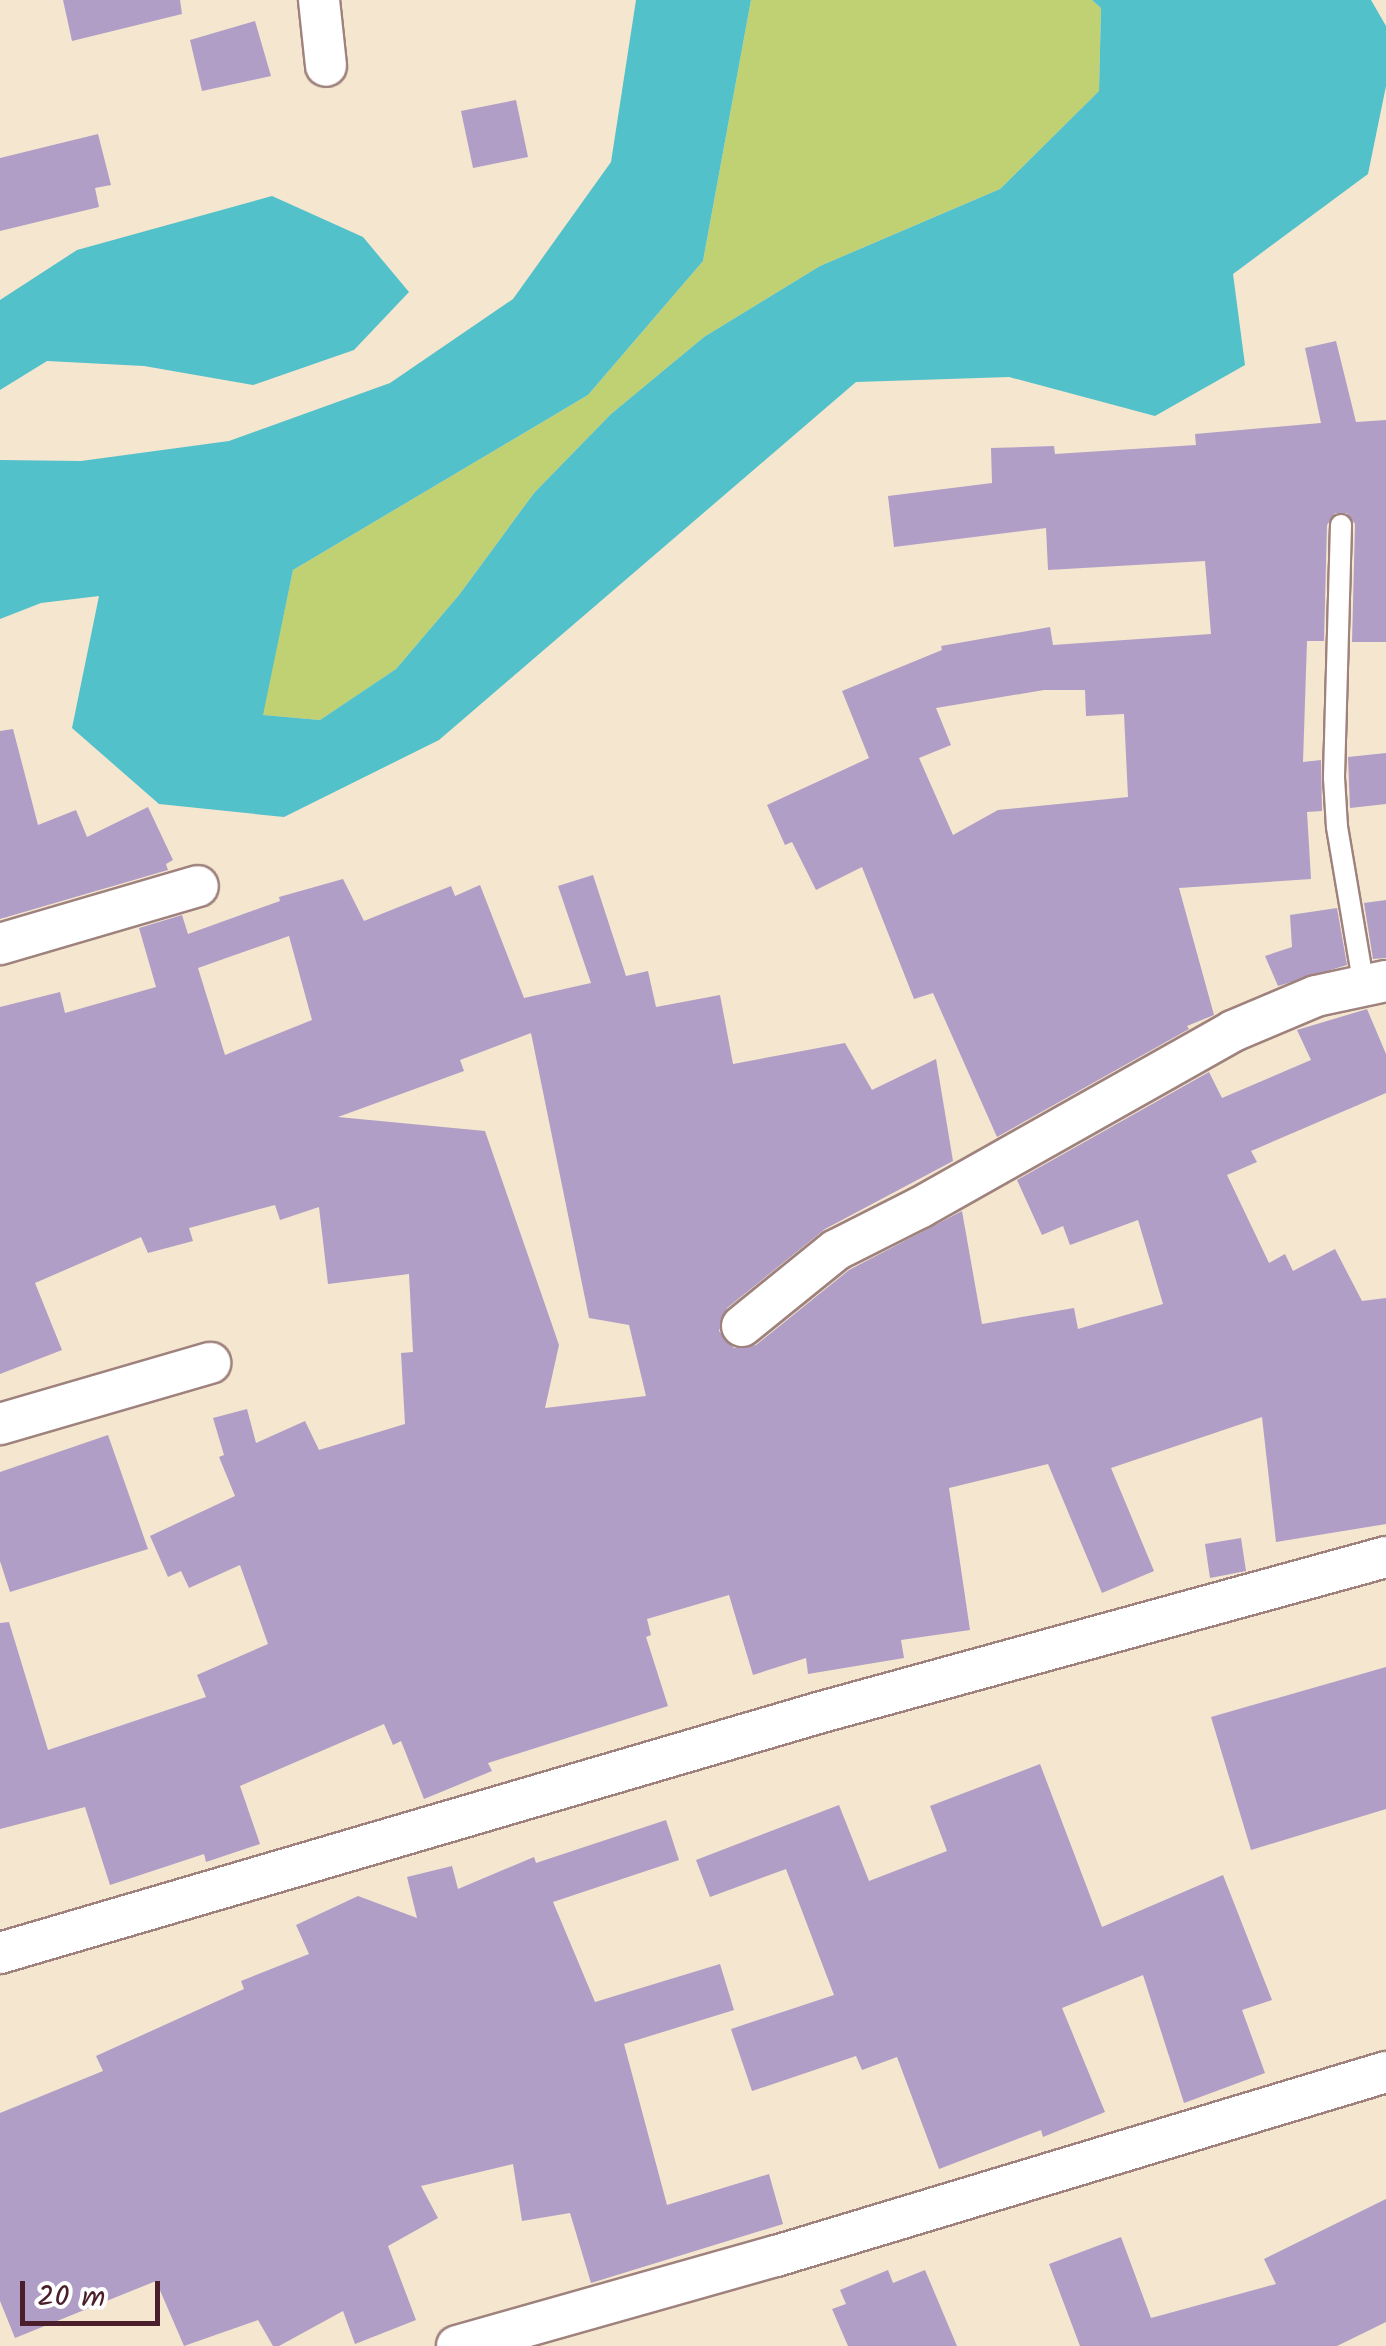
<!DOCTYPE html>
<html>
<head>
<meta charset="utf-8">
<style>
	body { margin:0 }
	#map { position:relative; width:1386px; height:2346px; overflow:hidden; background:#f4e6cf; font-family:Kalam,sans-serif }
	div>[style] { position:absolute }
	.green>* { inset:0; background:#c0d174 }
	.water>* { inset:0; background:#53c1ca }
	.building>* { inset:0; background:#b09ec6 }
	.roads { filter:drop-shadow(2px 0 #9f827d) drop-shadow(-2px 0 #9f827d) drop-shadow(0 2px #9f827d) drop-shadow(0 -2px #9f827d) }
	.lane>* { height:20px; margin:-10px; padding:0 10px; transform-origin:10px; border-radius:10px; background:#fff }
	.street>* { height:40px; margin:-20px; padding:0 20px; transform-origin:20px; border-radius:20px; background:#fff }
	span { translate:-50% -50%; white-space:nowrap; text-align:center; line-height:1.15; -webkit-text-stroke:8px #fff; paint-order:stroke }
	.scale { position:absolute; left:20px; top:2281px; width:140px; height:45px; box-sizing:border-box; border:5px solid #4a1f2b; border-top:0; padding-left:12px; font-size:30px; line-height:35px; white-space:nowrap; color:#4a1f2b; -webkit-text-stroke:8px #fff; paint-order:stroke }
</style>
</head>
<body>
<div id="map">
	<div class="green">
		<i style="clip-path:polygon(751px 0,1092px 0,1101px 8px,1099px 91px,1000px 189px,820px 266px,704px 337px,611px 414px,534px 493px,459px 595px,396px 669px,320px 720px,262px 715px,293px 570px,588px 395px,703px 261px)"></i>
	</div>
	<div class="water">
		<i style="clip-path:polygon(636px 0,751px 0,703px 261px,588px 395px,293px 570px,263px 715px,320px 720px,396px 669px,459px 595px,534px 493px,611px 414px,704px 337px,820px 266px,1000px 189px,1099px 91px,1101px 8px,1092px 0,1371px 0,1386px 26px,1386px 86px,1368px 174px,1233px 274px,1245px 365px,1155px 416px,1009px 377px,856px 382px,439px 740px,284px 817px,159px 804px,72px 728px,99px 596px,41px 603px,0 619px,0 460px,81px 461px,229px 441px,390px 383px,513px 299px,611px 162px)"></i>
		<i style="clip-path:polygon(272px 196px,363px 237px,409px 292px,354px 350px,253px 385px,144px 366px,47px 361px,0 390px,0 300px,77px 250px)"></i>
	</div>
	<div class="building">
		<i style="clip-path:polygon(63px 0,180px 0,182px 14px,72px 41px)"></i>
		<i style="clip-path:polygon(255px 21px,271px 76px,202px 91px,190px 40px)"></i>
		<i style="clip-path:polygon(516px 100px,528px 157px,473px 168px,461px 111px)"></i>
		<i style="clip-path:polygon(98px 134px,111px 185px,95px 188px,99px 207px,0 231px,0 158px)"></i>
		<i style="clip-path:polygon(evenodd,1336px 341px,1356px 422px,1386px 420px,1386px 642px,1352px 642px,1355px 524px,1347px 513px,1335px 513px,1327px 525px,1324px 641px,1307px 641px,1303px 762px,1321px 760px,1322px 811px,1307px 812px,1311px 879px,1179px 888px,1214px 1015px,1187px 1026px,1189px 1029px,997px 1137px,933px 993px,914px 999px,862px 867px,816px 890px,792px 842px,785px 845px,767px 805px,869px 758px,842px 691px,942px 650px,941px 646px,1050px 627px,1053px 645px,1211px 634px,1205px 561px,1048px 570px,1046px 528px,894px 547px,888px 496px,992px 483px,991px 448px,1054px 446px,1055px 454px,1196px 445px,1195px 434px,1321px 423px,1305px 348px,1336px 341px,1044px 690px,1085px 690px,1086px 716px,1124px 714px,1128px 797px,998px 810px,953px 835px,919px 758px,951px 745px,936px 708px,1044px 690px)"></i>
		<i style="clip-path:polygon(13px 729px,38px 825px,76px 810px,87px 837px,148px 807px,173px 860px,166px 864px,168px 870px,0 919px,0 731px)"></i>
		<i style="clip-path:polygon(1386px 753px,1386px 804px,1350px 808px,1348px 757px)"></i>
		<i style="clip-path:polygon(evenodd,593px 875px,626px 976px,648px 971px,656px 1007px,720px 995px,733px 1064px,845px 1043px,872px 1090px,936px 1059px,953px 1161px,825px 1229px,727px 1308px,719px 1331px,734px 1348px,756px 1345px,849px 1270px,962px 1211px,982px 1324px,1074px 1308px,1078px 1329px,1163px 1304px,1138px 1220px,1070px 1245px,1063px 1226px,1042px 1235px,1017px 1180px,1209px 1072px,1222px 1098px,1311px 1060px,1297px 1030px,1367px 1009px,1386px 1054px,1386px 1093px,1251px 1151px,1257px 1162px,1227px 1175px,1269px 1263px,1285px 1254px,1293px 1271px,1335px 1249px,1362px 1301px,1386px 1298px,1386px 1524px,1276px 1542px,1262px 1417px,1111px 1468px,1154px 1571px,1102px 1593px,1048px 1464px,949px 1488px,970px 1630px,901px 1640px,904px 1658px,808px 1674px,806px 1658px,753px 1675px,729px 1595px,647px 1619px,651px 1635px,646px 1637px,668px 1706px,488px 1763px,492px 1771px,424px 1799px,401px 1741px,393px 1745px,384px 1724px,240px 1786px,260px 1844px,206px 1862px,204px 1854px,110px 1885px,85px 1807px,0 1829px,0 1623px,9px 1622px,48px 1750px,206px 1697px,197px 1675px,268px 1644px,240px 1565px,189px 1588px,181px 1571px,168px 1577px,150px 1536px,235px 1496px,219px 1457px,224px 1455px,213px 1418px,247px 1409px,256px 1443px,305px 1421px,319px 1450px,405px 1424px,401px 1353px,413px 1352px,409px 1274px,328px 1284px,319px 1207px,280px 1220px,275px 1205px,189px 1228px,193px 1241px,148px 1253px,141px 1237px,35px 1283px,62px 1350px,0 1374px,0 1007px,60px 992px,65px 1013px,156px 987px,139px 928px,182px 915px,188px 934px,280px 901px,279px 897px,343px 879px,364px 921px,451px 886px,455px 896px,480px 885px,524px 998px,591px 983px,558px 886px,593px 875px,289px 936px,312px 1020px,225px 1055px,198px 968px,289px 936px,593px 875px,531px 1033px,589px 1318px,629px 1325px,646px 1396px,545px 1408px,559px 1345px,485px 1131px,338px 1117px,464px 1071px,460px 1060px,531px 1033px)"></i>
		<i style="clip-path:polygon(1386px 900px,1386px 958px,1373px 959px,1364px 903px)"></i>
		<i style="clip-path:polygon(1337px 908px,1347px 965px,1278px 986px,1265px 956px,1292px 947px,1290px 915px)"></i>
		<i style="clip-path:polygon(108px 1435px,148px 1549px,10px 1592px,0 1561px,0 1472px)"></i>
		<i style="clip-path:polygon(1241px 1538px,1246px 1571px,1210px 1578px,1205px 1544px)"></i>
		<i style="clip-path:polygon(1386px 1667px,1386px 1809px,1251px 1850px,1211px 1717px)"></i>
		<i style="clip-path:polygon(1040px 1764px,1102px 1927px,1223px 1875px,1272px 2000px,1242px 2010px,1265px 2073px,1184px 2103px,1143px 1975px,1062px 2008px,1105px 2112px,1043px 2137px,1041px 2130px,939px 2169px,897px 2057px,862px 2070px,856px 2056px,752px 2091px,731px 2029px,834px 1995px,786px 1869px,710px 1897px,696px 1860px,839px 1805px,869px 1881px,947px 1851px,930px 1806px)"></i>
		<i style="clip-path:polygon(666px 1820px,679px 1860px,553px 1902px,595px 2002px,720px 1964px,734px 2010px,624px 2044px,667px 2205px,769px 2174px,783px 2224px,591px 2283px,570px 2213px,522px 2221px,513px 2164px,421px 2186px,438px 2218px,388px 2246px,416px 2320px,355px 2344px,343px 2311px,279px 2346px,273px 2346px,258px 2320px,184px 2346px,156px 2281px,15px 2338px,0 2301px,0 2113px,103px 2071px,96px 2056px,244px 1989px,241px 1981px,309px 1954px,296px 1925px,358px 1896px,417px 1918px,407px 1877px,452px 1866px,458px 1889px,534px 1857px,536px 1863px)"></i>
		<i style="clip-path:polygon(1386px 2199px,1386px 2322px,1337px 2346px,1080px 2346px,1049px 2264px,1121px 2237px,1151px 2318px,1276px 2284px,1264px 2259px)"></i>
		<i style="clip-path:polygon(888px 2270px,893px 2283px,925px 2270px,957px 2346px,848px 2346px,832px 2309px,846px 2304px,840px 2290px)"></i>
	</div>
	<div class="roads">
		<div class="lane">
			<i style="left:1341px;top:525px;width:253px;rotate:91.6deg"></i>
			<i style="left:1334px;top:778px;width:49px;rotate:86.5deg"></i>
			<i style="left:1337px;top:827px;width:161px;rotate:80.4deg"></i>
		</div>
		<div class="street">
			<i style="left:319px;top:0;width:66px;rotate:83.9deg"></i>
			<i style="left:0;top:944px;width:206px;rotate:-16.3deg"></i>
			<i style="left:742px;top:1326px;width:121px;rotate:-39deg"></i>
			<i style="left:836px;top:1250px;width:95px;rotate:-26.8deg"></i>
			<i style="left:921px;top:1207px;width:358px;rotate:-29.4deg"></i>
			<i style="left:1233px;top:1031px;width:90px;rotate:-22.9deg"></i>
			<i style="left:1316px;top:996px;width:72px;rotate:-12.1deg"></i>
			<i style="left:0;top:1424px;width:219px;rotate:-16.2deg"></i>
			<i style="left:0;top:1953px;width:852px;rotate:-16.35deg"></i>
			<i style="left:818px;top:1713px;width:589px;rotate:-15.36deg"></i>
			<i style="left:457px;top:2346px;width:331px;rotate:-15.8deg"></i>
			<i style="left:776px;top:2256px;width:637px;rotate:-16.79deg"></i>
		</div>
	</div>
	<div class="scale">20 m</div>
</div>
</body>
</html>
